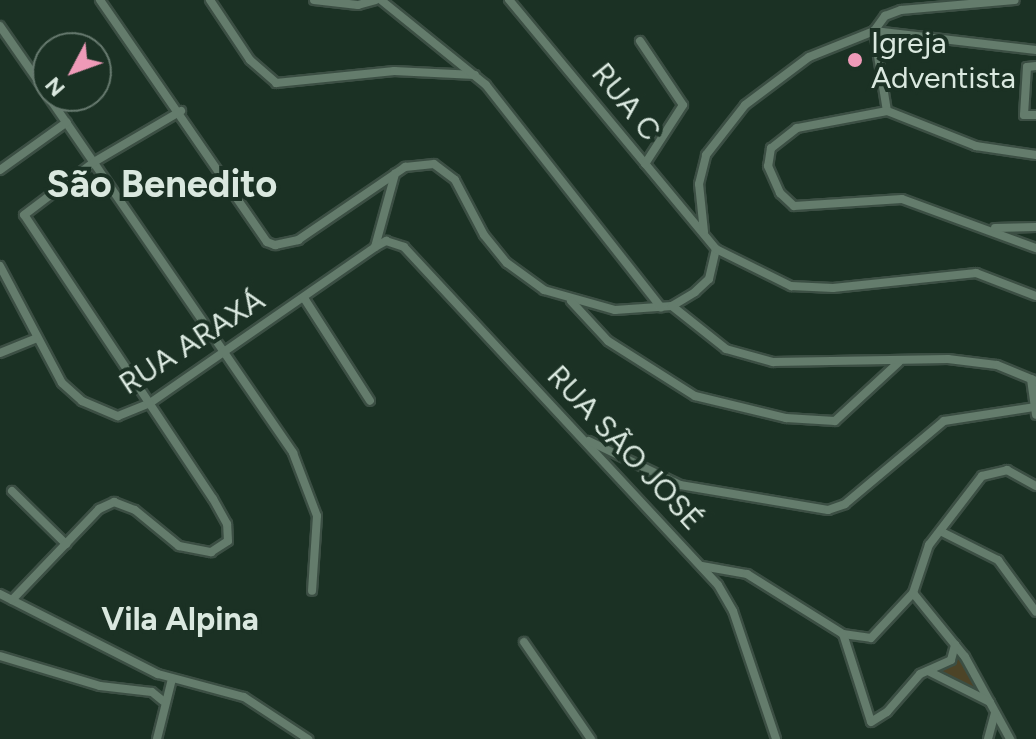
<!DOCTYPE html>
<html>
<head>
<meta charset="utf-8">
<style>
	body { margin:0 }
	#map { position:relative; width:1036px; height:739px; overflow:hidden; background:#1b3124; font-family:Figtree,sans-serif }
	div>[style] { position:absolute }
	.green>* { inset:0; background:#4d4427 }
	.roads { filter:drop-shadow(2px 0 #3c4f44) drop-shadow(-2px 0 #3c4f44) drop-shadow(0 2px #3c4f44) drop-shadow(0 -2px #3c4f44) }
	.minor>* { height:8px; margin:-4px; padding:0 4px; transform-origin:4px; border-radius:4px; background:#647c6c }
	.dots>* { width:22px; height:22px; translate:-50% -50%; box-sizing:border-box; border:4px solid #1b3124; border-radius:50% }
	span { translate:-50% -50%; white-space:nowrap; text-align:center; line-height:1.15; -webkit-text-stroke:8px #1b3124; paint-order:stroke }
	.poi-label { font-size:30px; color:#dae8df }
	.left { translate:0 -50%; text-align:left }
	.street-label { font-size:30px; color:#dae8df }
	.neighbourhood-label { font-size:32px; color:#dae8df; font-weight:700 }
	.district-label { font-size:38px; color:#dae8df; font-weight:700 }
	.north { position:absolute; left:32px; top:32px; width:80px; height:80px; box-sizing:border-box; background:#1b3124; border:2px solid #677a6f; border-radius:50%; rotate:229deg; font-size:22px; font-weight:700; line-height:32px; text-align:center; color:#dae8df }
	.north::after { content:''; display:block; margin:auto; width:28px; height:36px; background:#ef9ab8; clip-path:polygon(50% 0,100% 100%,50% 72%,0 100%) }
</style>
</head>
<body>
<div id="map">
	<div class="green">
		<i style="clip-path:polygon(959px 654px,982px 694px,939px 671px)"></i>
	</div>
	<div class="roads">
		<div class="minor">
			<i style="left:100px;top:0;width:294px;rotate:55.4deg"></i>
			<i style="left:267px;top:242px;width:9px;rotate:21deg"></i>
			<i style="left:275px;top:245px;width:24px;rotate:-12deg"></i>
			<i style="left:298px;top:240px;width:130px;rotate:-34.3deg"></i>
			<i style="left:405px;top:167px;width:29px;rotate:-6deg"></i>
			<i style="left:434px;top:164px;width:26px;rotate:37deg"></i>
			<i style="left:455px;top:180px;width:62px;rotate:62.2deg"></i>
			<i style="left:484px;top:235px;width:36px;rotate:51deg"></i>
			<i style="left:507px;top:263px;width:46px;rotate:36.1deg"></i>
			<i style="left:544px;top:290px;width:74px;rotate:15.7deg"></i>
			<i style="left:615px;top:310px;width:57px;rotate:-4deg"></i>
			<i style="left:672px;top:306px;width:27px;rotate:-31deg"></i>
			<i style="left:695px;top:292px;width:19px;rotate:-43deg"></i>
			<i style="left:709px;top:279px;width:31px;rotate:-77deg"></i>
			<i style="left:716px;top:249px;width:324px;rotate:-129.7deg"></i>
			<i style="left:210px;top:0;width:72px;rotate:56.3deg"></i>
			<i style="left:250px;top:60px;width:35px;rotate:41deg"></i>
			<i style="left:276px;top:83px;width:119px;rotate:-5.8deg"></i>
			<i style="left:394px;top:71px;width:81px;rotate:2.8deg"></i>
			<i style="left:314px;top:0;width:44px;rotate:6.5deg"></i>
			<i style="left:358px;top:5px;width:18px;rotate:-16deg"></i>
			<i style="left:381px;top:0;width:135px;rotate:39deg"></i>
			<i style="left:486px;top:85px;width:283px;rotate:51.8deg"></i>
			<i style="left:0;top:26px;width:84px;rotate:55.2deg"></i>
			<i style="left:874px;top:31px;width:19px;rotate:-54deg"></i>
			<i style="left:885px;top:16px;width:17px;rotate:-21deg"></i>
			<i style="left:901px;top:10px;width:114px;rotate:-5deg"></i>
			<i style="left:874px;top:31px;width:81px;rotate:80.8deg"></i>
			<i style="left:640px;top:41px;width:77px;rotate:56.1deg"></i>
			<i style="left:683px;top:105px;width:70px;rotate:122.8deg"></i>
			<i style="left:1036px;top:66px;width:9px;rotate:174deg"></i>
			<i style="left:1027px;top:67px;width:48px;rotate:93.6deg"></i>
			<i style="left:1024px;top:115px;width:12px"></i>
			<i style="left:48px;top:96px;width:433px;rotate:55.5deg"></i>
			<i style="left:293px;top:453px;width:67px;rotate:69.1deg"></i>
			<i style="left:317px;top:516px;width:75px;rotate:93.8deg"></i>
			<i style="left:1036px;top:155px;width:61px;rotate:-171.5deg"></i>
			<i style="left:976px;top:146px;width:96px;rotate:-158.5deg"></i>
			<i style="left:887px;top:111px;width:92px;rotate:169.3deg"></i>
			<i style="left:797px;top:128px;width:33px;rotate:142deg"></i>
			<i style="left:771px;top:148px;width:18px;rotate:99deg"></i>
			<i style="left:768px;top:166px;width:30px;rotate:66deg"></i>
			<i style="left:780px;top:193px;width:19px;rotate:43deg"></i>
			<i style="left:794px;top:206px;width:108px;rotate:-3.7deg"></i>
			<i style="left:902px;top:199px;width:143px;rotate:20.1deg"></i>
			<i style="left:0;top:170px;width:82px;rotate:-35.6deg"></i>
			<i style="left:995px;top:228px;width:41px;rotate:-1.4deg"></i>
			<i style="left:704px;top:232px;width:48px;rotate:-95.9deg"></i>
			<i style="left:699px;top:184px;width:30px;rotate:-76deg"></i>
			<i style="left:706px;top:155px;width:63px;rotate:-52deg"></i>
			<i style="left:745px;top:105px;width:80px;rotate:-36.9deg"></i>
			<i style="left:809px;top:57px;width:70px;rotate:-21.8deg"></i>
			<i style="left:874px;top:31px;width:163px;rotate:6.7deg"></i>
			<i style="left:375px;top:247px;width:76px;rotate:-74.7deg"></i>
			<i style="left:716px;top:249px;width:84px;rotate:26.3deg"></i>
			<i style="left:791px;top:286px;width:42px;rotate:2.7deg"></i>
			<i style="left:833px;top:288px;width:144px;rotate:-6deg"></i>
			<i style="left:976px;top:273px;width:64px;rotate:21deg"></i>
			<i style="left:0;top:266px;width:132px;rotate:62.1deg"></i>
			<i style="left:62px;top:383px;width:27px;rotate:42deg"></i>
			<i style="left:82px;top:401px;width:39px;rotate:23deg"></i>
			<i style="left:118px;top:416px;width:35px;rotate:-22deg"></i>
			<i style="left:150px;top:403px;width:274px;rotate:-34.7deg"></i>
			<i style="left:375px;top:247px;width:13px;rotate:-29deg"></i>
			<i style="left:386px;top:241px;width:19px;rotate:18deg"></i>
			<i style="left:404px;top:247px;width:461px;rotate:47.1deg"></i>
			<i style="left:718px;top:585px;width:30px;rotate:60deg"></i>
			<i style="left:733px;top:611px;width:135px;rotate:71.4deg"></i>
			<i style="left:304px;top:298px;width:122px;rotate:57.3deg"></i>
			<i style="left:571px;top:301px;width:54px;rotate:47.2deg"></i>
			<i style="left:608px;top:341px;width:103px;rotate:32.3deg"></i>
			<i style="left:695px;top:396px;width:94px;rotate:13.6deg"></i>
			<i style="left:786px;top:418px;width:49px;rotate:3.5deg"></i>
			<i style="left:835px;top:421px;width:87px;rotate:-42.7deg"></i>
			<i style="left:672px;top:306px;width:69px;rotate:38.5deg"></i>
			<i style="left:726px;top:349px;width:49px;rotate:15.5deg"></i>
			<i style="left:773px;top:362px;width:175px;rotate:-1deg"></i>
			<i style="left:948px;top:359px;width:49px;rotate:7deg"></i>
			<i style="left:997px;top:365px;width:42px;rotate:22.3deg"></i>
			<i style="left:0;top:353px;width:38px;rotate:-22deg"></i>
			<i style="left:1031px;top:379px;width:36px;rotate:82deg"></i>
			<i style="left:589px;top:441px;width:101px;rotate:25.8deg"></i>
			<i style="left:680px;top:485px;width:150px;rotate:9.6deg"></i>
			<i style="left:828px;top:510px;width:18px;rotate:-19deg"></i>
			<i style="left:845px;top:504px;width:129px;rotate:-40deg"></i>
			<i style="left:944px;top:421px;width:91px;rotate:-8.8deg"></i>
			<i style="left:12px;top:491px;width:76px;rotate:44.5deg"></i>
			<i style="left:942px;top:532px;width:63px;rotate:26.6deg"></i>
			<i style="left:998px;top:560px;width:64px;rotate:53.8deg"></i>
			<i style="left:702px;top:566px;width:46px;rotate:10.1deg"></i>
			<i style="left:747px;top:574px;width:113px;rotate:32deg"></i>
			<i style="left:843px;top:634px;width:28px;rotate:8deg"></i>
			<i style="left:871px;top:638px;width:62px;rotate:-47deg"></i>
			<i style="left:913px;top:593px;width:51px;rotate:-71.6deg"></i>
			<i style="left:929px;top:545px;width:87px;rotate:-52.5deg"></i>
			<i style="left:982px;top:476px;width:26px;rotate:-13deg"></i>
			<i style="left:1007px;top:470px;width:33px;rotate:29deg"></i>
			<i style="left:913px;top:593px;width:82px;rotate:50.9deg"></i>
			<i style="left:965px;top:657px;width:94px;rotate:61.2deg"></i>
			<i style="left:0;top:594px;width:177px;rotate:26.9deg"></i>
			<i style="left:158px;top:674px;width:89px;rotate:15deg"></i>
			<i style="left:244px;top:697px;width:77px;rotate:33.3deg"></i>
			<i style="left:12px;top:600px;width:126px;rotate:-46.3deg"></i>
			<i style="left:99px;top:509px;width:17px;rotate:-25deg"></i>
			<i style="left:114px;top:502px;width:22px;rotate:21deg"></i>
			<i style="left:135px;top:510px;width:57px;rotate:39.3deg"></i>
			<i style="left:179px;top:546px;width:33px;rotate:11deg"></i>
			<i style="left:211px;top:552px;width:20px;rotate:-33deg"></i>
			<i style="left:228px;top:541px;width:17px;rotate:-93deg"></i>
			<i style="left:227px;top:524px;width:29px;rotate:-119deg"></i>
			<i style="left:213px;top:499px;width:341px;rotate:-123.6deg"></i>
			<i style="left:24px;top:215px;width:88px;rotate:-37.1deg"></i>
			<i style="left:94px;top:162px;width:101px;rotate:-30.4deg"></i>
			<i style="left:843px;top:634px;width:92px;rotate:72.3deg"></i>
			<i style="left:871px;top:722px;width:19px;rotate:-32deg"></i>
			<i style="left:887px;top:712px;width:50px;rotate:-49deg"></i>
			<i style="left:920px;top:674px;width:34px;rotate:-24deg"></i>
			<i style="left:951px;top:660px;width:16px;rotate:-75deg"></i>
			<i style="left:524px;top:642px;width:118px;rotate:55.4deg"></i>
			<i style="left:0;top:656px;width:104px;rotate:16.7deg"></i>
			<i style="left:100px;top:686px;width:52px;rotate:6.6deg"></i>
			<i style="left:152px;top:692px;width:14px;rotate:39deg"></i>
			<i style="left:928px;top:671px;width:69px;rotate:26.6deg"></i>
			<i style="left:157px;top:739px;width:62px;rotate:-76deg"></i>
			<i style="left:988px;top:739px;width:27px;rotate:-75deg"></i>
		</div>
	</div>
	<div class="dots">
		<i style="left:855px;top:60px;background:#ef9ab8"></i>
	</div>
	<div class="poi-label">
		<span class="left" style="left:871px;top:60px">Igreja<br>Adventista</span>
	</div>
	<div class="street-label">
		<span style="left:626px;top:102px;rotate:51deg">RUA C</span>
		<span style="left:192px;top:342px;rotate:-33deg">RUA ARAXÁ</span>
		<span style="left:625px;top:448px;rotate:47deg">RUA SÃO JOSÉ</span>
	</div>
	<div class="neighbourhood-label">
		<span style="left:180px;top:619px">Vila Alpina</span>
	</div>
	<div class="district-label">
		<span style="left:162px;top:185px">São Benedito</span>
	</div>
	<div class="north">N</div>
</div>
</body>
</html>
